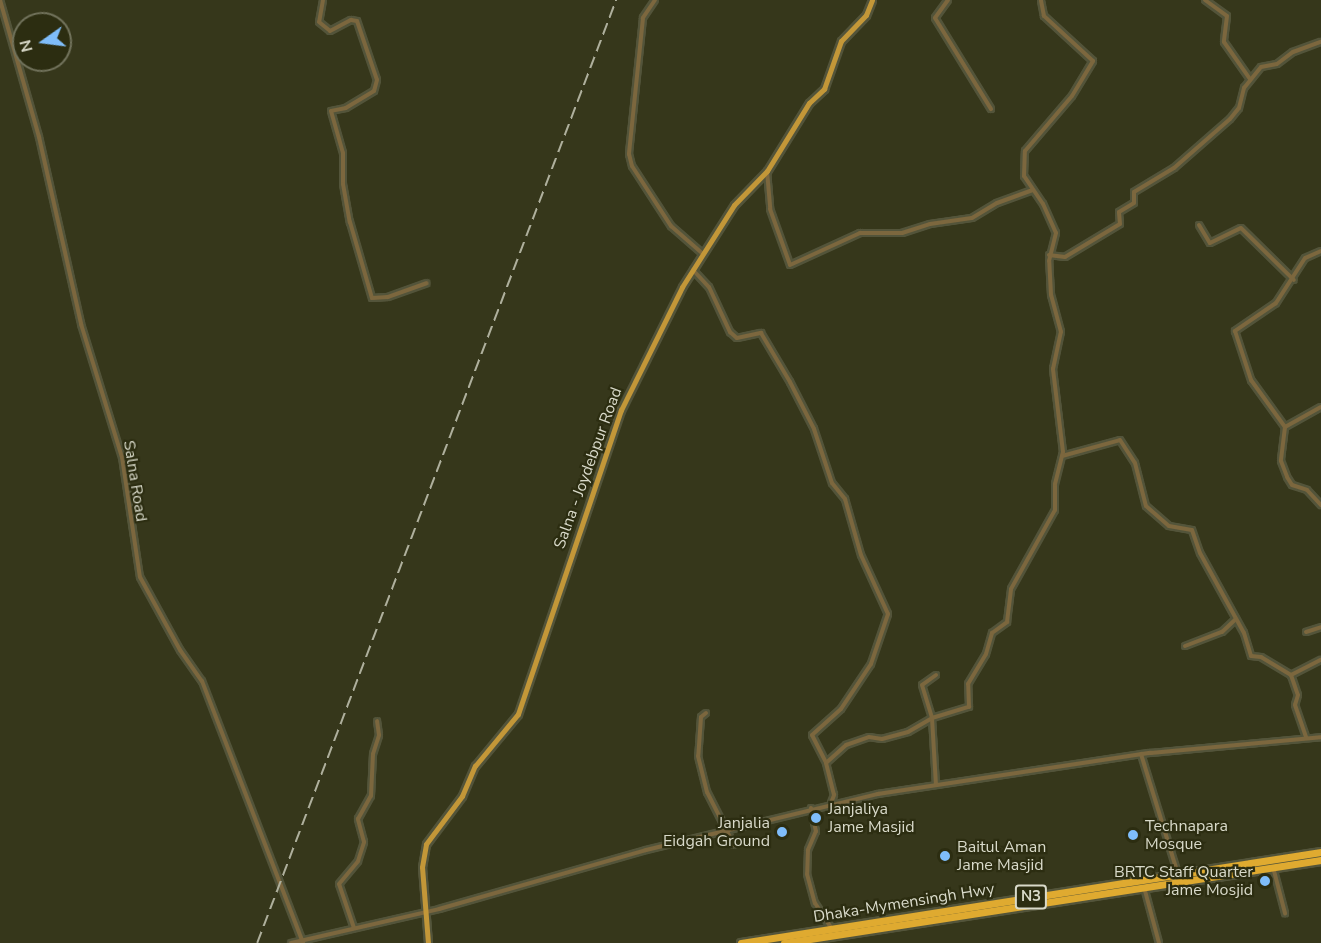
<!DOCTYPE html>
<html>
<head>
<meta charset="utf-8">
<style>
	body { margin:0 }
	#map { position:relative; width:1321px; height:943px; overflow:hidden; background:#36371b; font-family:"Nunito Sans",sans-serif }
	div>[style] { position:absolute }
	.roads { filter:drop-shadow(2px 0 #53543a) drop-shadow(-2px 0 #53543a) drop-shadow(0 2px #53543a) drop-shadow(0 -2px #53543a) }
	.minor>* { height:4px; margin:-2px; padding:0 2px; transform-origin:2px; border-radius:2px; background:#7c673e }
	.major>* { height:5px; margin:-2.5px; padding:0 2.5px; transform-origin:2.5px; border-radius:2.5px; background:#c39738 }
	.highway>* { height:7px; margin:-3.5px; padding:0 3.5px; transform-origin:3.5px; border-radius:3.5px; background:#dfaa30 }
	.rail>* { height:1.5px; margin-top:-0.75px; transform-origin:0; background:repeating-linear-gradient(90deg,#afb09d 0 12px,transparent 0 18px) }
	.dots>* { width:16px; height:16px; translate:-50% -50%; box-sizing:border-box; border:3px solid #2c2d11; border-radius:50% }
	span { translate:-50% -50%; white-space:nowrap; text-align:center; line-height:1.15; -webkit-text-stroke:4.5px #2c2d11; paint-order:stroke }
	.shield-label span { padding:2px 4px; background:#2c2d11; border:2px solid; border-radius:4px; -webkit-text-stroke-width:0 }
	.shield-label { font-size:15px; color:#d9daca; font-weight:700 }
	.street-label { font-size:16px; color:#d9daca }
	.poi-label { font-size:16px; color:#d9daca }
	.left { translate:0 -50%; text-align:left }
	.right { translate:-100% -50%; text-align:right }
	.north { position:absolute; left:12px; top:12px; width:60px; height:60px; box-sizing:border-box; background:#2c2d11; border:2px solid #71725b; border-radius:50%; rotate:256deg; font-size:16px; font-weight:700; line-height:24px; text-align:center; color:#d9daca }
	.north::after { content:''; display:block; margin:auto; width:21px; height:27px; background:#7fbdfa; clip-path:polygon(50% 0,100% 100%,50% 72%,0 100%) }
</style>
</head>
<body>
<div id="map">
	<div class="roads">
		<div class="minor">
			<i style="left:0;top:0;width:142px;rotate:74.1deg"></i>
			<i style="left:39px;top:137px;width:192px;rotate:77.3deg"></i>
			<i style="left:81px;top:324px;width:139px;rotate:72.9deg"></i>
			<i style="left:122px;top:457px;width:121px;rotate:81.5deg"></i>
			<i style="left:140px;top:577px;width:83px;rotate:61.3deg"></i>
			<i style="left:180px;top:650px;width:38px;rotate:55deg"></i>
			<i style="left:202px;top:681px;width:281px;rotate:68.9deg"></i>
			<i style="left:323px;top:0;width:22px;rotate:100deg"></i>
			<i style="left:319px;top:22px;width:14px;rotate:39deg"></i>
			<i style="left:330px;top:31px;width:24px;rotate:-28deg"></i>
			<i style="left:351px;top:20px;width:6px;rotate:9deg"></i>
			<i style="left:357px;top:21px;width:62px;rotate:71.3deg"></i>
			<i style="left:377px;top:80px;width:11px;rotate:105deg"></i>
			<i style="left:374px;top:91px;width:33px;rotate:149deg"></i>
			<i style="left:346px;top:108px;width:15px;rotate:169deg"></i>
			<i style="left:331px;top:111px;width:44px;rotate:74.1deg"></i>
			<i style="left:343px;top:153px;width:31px;rotate:90deg"></i>
			<i style="left:343px;top:184px;width:39px;rotate:80deg"></i>
			<i style="left:350px;top:222px;width:79px;rotate:73.9deg"></i>
			<i style="left:372px;top:298px;width:16px;rotate:-4deg"></i>
			<i style="left:388px;top:297px;width:41px;rotate:-19.7deg"></i>
			<i style="left:655px;top:0;width:22px;rotate:124deg"></i>
			<i style="left:643px;top:18px;width:137px;rotate:95.9deg"></i>
			<i style="left:629px;top:154px;width:12px;rotate:76deg"></i>
			<i style="left:632px;top:166px;width:72px;rotate:57deg"></i>
			<i style="left:671px;top:226px;width:43px;rotate:41.2deg"></i>
			<i style="left:948px;top:0;width:22px;rotate:126deg"></i>
			<i style="left:935px;top:18px;width:107px;rotate:58.4deg"></i>
			<i style="left:1205px;top:0;width:27px;rotate:36deg"></i>
			<i style="left:1227px;top:16px;width:26px;rotate:97deg"></i>
			<i style="left:1224px;top:42px;width:45px;rotate:54.9deg"></i>
			<i style="left:767px;top:171px;width:38px;rotate:85deg"></i>
			<i style="left:770px;top:209px;width:59px;rotate:70.3deg"></i>
			<i style="left:790px;top:265px;width:77px;rotate:-24.6deg"></i>
			<i style="left:860px;top:233px;width:42px"></i>
			<i style="left:902px;top:233px;width:29px;rotate:-18deg"></i>
			<i style="left:930px;top:224px;width:42px;rotate:-8.1deg"></i>
			<i style="left:972px;top:218px;width:29px;rotate:-31deg"></i>
			<i style="left:997px;top:203px;width:38px;rotate:-20deg"></i>
			<i style="left:1199px;top:225px;width:21px;rotate:59deg"></i>
			<i style="left:1210px;top:243px;width:34px;rotate:-26deg"></i>
			<i style="left:1241px;top:228px;width:74px;rotate:44.5deg"></i>
			<i style="left:1321px;top:251px;width:17px;rotate:156deg"></i>
			<i style="left:1305px;top:258px;width:54px;rotate:122.8deg"></i>
			<i style="left:1276px;top:303px;width:50px;rotate:145.7deg"></i>
			<i style="left:1235px;top:331px;width:52px;rotate:71.9deg"></i>
			<i style="left:1251px;top:380px;width:58px;rotate:54.1deg"></i>
			<i style="left:1285px;top:427px;width:34px;rotate:97deg"></i>
			<i style="left:1281px;top:461px;width:17px;rotate:69deg"></i>
			<i style="left:1287px;top:477px;width:9px;rotate:58deg"></i>
			<i style="left:1292px;top:485px;width:16px;rotate:18deg"></i>
			<i style="left:1307px;top:490px;width:21px;rotate:47deg"></i>
			<i style="left:1049px;top:255px;width:16px;rotate:7deg"></i>
			<i style="left:1065px;top:257px;width:64px;rotate:-31deg"></i>
			<i style="left:1120px;top:224px;width:12px;rotate:-95deg"></i>
			<i style="left:1119px;top:212px;width:17px;rotate:-31deg"></i>
			<i style="left:1134px;top:203px;width:11px;rotate:-90deg"></i>
			<i style="left:1134px;top:192px;width:47px;rotate:-31deg"></i>
			<i style="left:1174px;top:168px;width:74px;rotate:-41.2deg"></i>
			<i style="left:1230px;top:119px;width:14px;rotate:-51deg"></i>
			<i style="left:1239px;top:108px;width:21px;rotate:-76deg"></i>
			<i style="left:1244px;top:88px;width:27px;rotate:-51deg"></i>
			<i style="left:1261px;top:67px;width:16px;rotate:-11deg"></i>
			<i style="left:1277px;top:64px;width:20px;rotate:-37deg"></i>
			<i style="left:1293px;top:52px;width:30px;rotate:-20deg"></i>
			<i style="left:693px;top:270px;width:23px;rotate:47deg"></i>
			<i style="left:709px;top:287px;width:50px;rotate:65deg"></i>
			<i style="left:730px;top:332px;width:9px;rotate:41deg"></i>
			<i style="left:737px;top:338px;width:25px;rotate:-12deg"></i>
			<i style="left:761px;top:333px;width:57px;rotate:59.4deg"></i>
			<i style="left:790px;top:382px;width:53px;rotate:62.9deg"></i>
			<i style="left:814px;top:429px;width:57px;rotate:71.6deg"></i>
			<i style="left:832px;top:483px;width:21px;rotate:51deg"></i>
			<i style="left:845px;top:499px;width:58px;rotate:74.1deg"></i>
			<i style="left:861px;top:555px;width:65px;rotate:65.4deg"></i>
			<i style="left:888px;top:614px;width:53px;rotate:108.8deg"></i>
			<i style="left:871px;top:664px;width:54px;rotate:123.7deg"></i>
			<i style="left:841px;top:709px;width:39px;rotate:138deg"></i>
			<i style="left:812px;top:735px;width:31px;rotate:63deg"></i>
			<i style="left:1285px;top:427px;width:41px;rotate:-29.1deg"></i>
			<i style="left:1062px;top:456px;width:60px;rotate:-15.4deg"></i>
			<i style="left:1120px;top:440px;width:27px;rotate:57deg"></i>
			<i style="left:1135px;top:463px;width:44px;rotate:75.7deg"></i>
			<i style="left:1146px;top:506px;width:30px;rotate:41deg"></i>
			<i style="left:1169px;top:526px;width:23px;rotate:10deg"></i>
			<i style="left:1192px;top:530px;width:24px;rotate:71deg"></i>
			<i style="left:1200px;top:553px;width:91px;rotate:61.2deg"></i>
			<i style="left:1244px;top:633px;width:24px;rotate:73deg"></i>
			<i style="left:1251px;top:656px;width:10px;rotate:6deg"></i>
			<i style="left:1261px;top:657px;width:35px;rotate:31deg"></i>
			<i style="left:1291px;top:675px;width:34px;rotate:-27deg"></i>
			<i style="left:1306px;top:632px;width:16px;rotate:-18deg"></i>
			<i style="left:1185px;top:646px;width:40px;rotate:-21deg"></i>
			<i style="left:1222px;top:632px;width:19px;rotate:-43deg"></i>
			<i style="left:936px;top:675px;width:17px;rotate:144deg"></i>
			<i style="left:922px;top:685px;width:34px;rotate:73deg"></i>
			<i style="left:932px;top:718px;width:67px;rotate:86.6deg"></i>
			<i style="left:1291px;top:675px;width:21px;rotate:71deg"></i>
			<i style="left:1298px;top:695px;width:10px;rotate:107deg"></i>
			<i style="left:1295px;top:705px;width:34px;rotate:71deg"></i>
			<i style="left:706px;top:713px;width:6px;rotate:141deg"></i>
			<i style="left:701px;top:717px;width:39px;rotate:94deg"></i>
			<i style="left:698px;top:756px;width:37px;rotate:76deg"></i>
			<i style="left:707px;top:792px;width:59px;rotate:63deg"></i>
			<i style="left:1141px;top:754px;width:126px;rotate:72.9deg"></i>
			<i style="left:831px;top:803px;width:9px;rotate:-69deg"></i>
			<i style="left:834px;top:795px;width:33px;rotate:-104deg"></i>
			<i style="left:826px;top:763px;width:27px;rotate:-42deg"></i>
			<i style="left:846px;top:745px;width:24px;rotate:-19deg"></i>
			<i style="left:869px;top:737px;width:13px;rotate:9deg"></i>
			<i style="left:882px;top:739px;width:27px;rotate:-15deg"></i>
			<i style="left:908px;top:732px;width:28px;rotate:-30deg"></i>
			<i style="left:932px;top:718px;width:39px;rotate:-17deg"></i>
			<i style="left:969px;top:707px;width:23px;rotate:-92deg"></i>
			<i style="left:968px;top:684px;width:35px;rotate:-59deg"></i>
			<i style="left:986px;top:654px;width:22px;rotate:-74deg"></i>
			<i style="left:992px;top:633px;width:19px;rotate:-36deg"></i>
			<i style="left:1007px;top:622px;width:33px;rotate:-83deg"></i>
			<i style="left:1011px;top:589px;width:90px;rotate:-60.9deg"></i>
			<i style="left:1055px;top:510px;width:26px;rotate:-90deg"></i>
			<i style="left:1055px;top:484px;width:33px;rotate:-76deg"></i>
			<i style="left:1063px;top:452px;width:84px;rotate:-96.9deg"></i>
			<i style="left:1053px;top:369px;width:38px;rotate:-78deg"></i>
			<i style="left:1061px;top:332px;width:38px;rotate:-105deg"></i>
			<i style="left:1051px;top:295px;width:34px;rotate:-93deg"></i>
			<i style="left:1049px;top:261px;width:29px;rotate:-76deg"></i>
			<i style="left:1056px;top:233px;width:32px;rotate:-114deg"></i>
			<i style="left:1043px;top:204px;width:34px;rotate:-124deg"></i>
			<i style="left:1024px;top:176px;width:25px;rotate:-88deg"></i>
			<i style="left:1025px;top:151px;width:72px;rotate:-49.5deg"></i>
			<i style="left:1072px;top:96px;width:41px;rotate:-59deg"></i>
			<i style="left:1093px;top:61px;width:67px;rotate:-137.4deg"></i>
			<i style="left:1044px;top:16px;width:16px;rotate:-101deg"></i>
			<i style="left:811px;top:808px;width:24px;rotate:78deg"></i>
			<i style="left:816px;top:831px;width:21px;rotate:113deg"></i>
			<i style="left:808px;top:850px;width:24px;rotate:92deg"></i>
			<i style="left:807px;top:874px;width:30px;rotate:75deg"></i>
			<i style="left:815px;top:903px;width:30px;rotate:57deg"></i>
			<i style="left:1273px;top:867px;width:48px;rotate:75.4deg"></i>
			<i style="left:1144px;top:887px;width:58px;rotate:75deg"></i>
			<i style="left:354px;top:928px;width:46px;rotate:-108.8deg"></i>
			<i style="left:339px;top:884px;width:30px;rotate:-50deg"></i>
			<i style="left:358px;top:861px;width:20px;rotate:-72deg"></i>
			<i style="left:364px;top:842px;width:24px;rotate:-105deg"></i>
			<i style="left:358px;top:819px;width:26px;rotate:-61deg"></i>
			<i style="left:371px;top:796px;width:42px;rotate:-87.3deg"></i>
			<i style="left:373px;top:754px;width:20px;rotate:-72deg"></i>
			<i style="left:379px;top:735px;width:14px;rotate:-98deg"></i>
			<i style="left:291px;top:943px;width:152px;rotate:-12.9deg"></i>
			<i style="left:439px;top:909px;width:215px;rotate:-15.9deg"></i>
			<i style="left:646px;top:850px;width:239px;rotate:-13.6deg"></i>
			<i style="left:878px;top:794px;width:275px;rotate:-8.6deg"></i>
			<i style="left:1150px;top:753px;width:172px;rotate:-5.3deg"></i>
		</div>
		<div class="major">
			<i style="left:428px;top:943px;width:76px;rotate:-94.5deg"></i>
			<i style="left:422px;top:867px;width:23px;rotate:-80deg"></i>
			<i style="left:426px;top:844px;width:60px;rotate:-53.1deg"></i>
			<i style="left:462px;top:796px;width:33px;rotate:-67deg"></i>
			<i style="left:475px;top:766px;width:67px;rotate:-50.4deg"></i>
			<i style="left:518px;top:714px;width:321px;rotate:-71.3deg"></i>
			<i style="left:621px;top:410px;width:137px;rotate:-63.6deg"></i>
			<i style="left:682px;top:287px;width:97px;rotate:-57.6deg"></i>
			<i style="left:734px;top:205px;width:47px;rotate:-45.9deg"></i>
			<i style="left:767px;top:171px;width:80px;rotate:-58.3deg"></i>
			<i style="left:809px;top:103px;width:21px;rotate:-43deg"></i>
			<i style="left:824px;top:89px;width:51px;rotate:-70.5deg"></i>
			<i style="left:841px;top:41px;width:36px;rotate:-46deg"></i>
			<i style="left:866px;top:15px;width:16px;rotate:-68deg"></i>
		</div>
		<div class="highway">
			<i style="left:741px;top:943px;width:587px;rotate:-8.92deg"></i>
			<i style="left:784px;top:943px;width:543px;rotate:-8.79deg"></i>
		</div>
	</div>
	<div class="rail">
		<i style="left:257px;top:943px;width:1009px;rotate:-69.16deg"></i>
	</div>
	<div class="dots">
		<i style="left:816px;top:818px;background:#7fbdfa"></i>
		<i style="left:782px;top:832px;background:#7fbdfa"></i>
		<i style="left:1133px;top:835px;background:#7fbdfa"></i>
		<i style="left:945px;top:856px;background:#7fbdfa"></i>
		<i style="left:1265px;top:881px;background:#7fbdfa"></i>
	</div>
	<div class="shield-label">
		<span style="left:1031px;top:897px">N3</span>
	</div>
	<div class="street-label">
		<span style="left:588px;top:468px;rotate:-70deg">Salna - Joydebpur Road</span>
		<span style="left:135px;top:481px;rotate:81deg">Salna Road</span>
		<span style="left:904px;top:903px;rotate:-9deg">Dhaka-Mymensingh Hwy</span>
	</div>
	<div class="poi-label">
		<span class="left" style="left:828px;top:818px">Janjaliya<br>Jame Masjid</span>
		<span class="right" style="left:770px;top:832px">Janjalia<br>Eidgah Ground</span>
		<span class="left" style="left:1145px;top:835px">Technapara<br>Mosque</span>
		<span class="left" style="left:957px;top:856px">Baitul Aman<br>Jame Masjid</span>
		<span class="right" style="left:1253px;top:881px">BRTC Staff Quarter<br>Jame Mosjid</span>
	</div>
	<div class="north">N</div>
</div>
</body>
</html>
